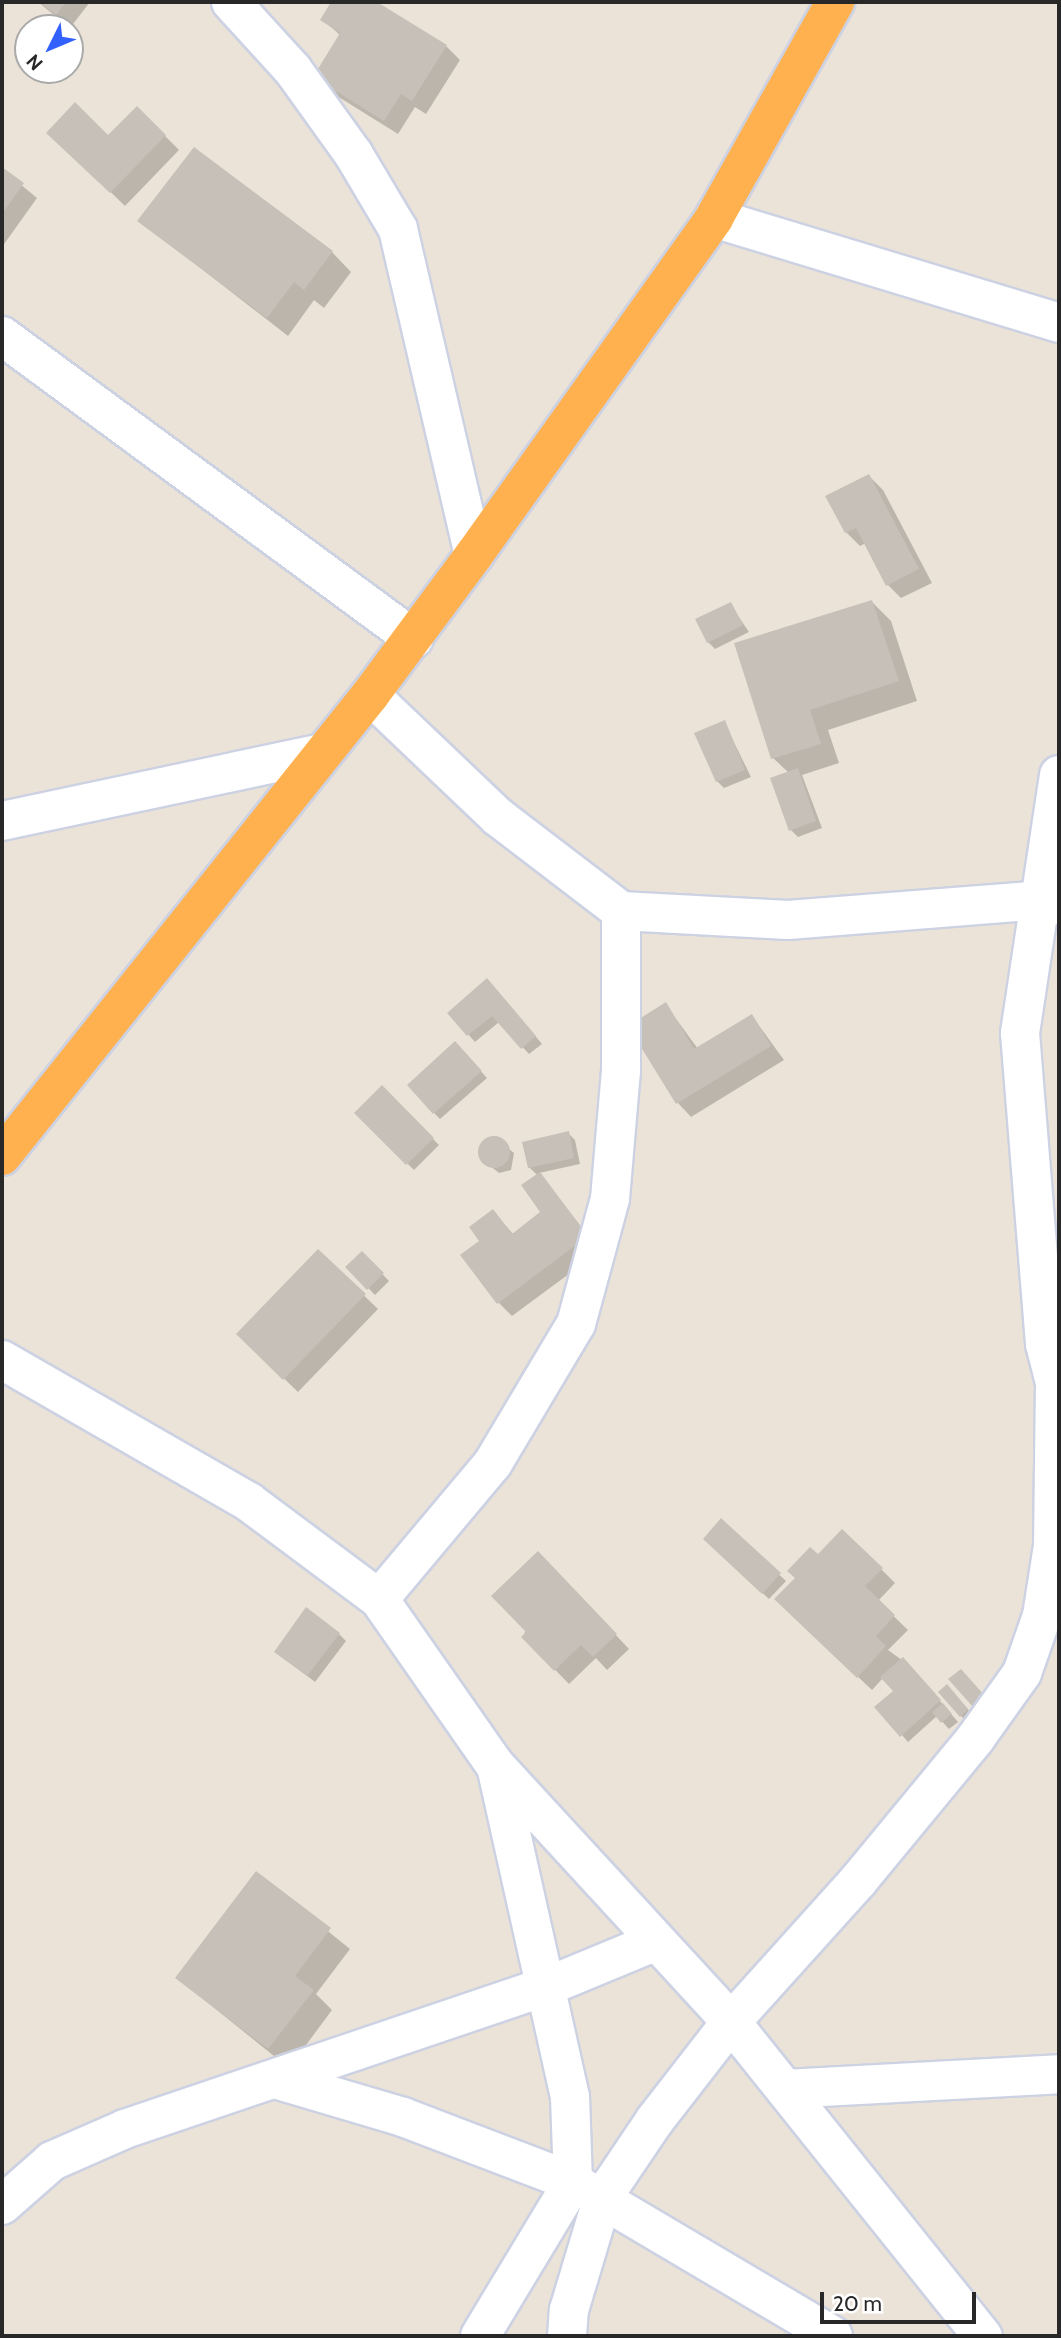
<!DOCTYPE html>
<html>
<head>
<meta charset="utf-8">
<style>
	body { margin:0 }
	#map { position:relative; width:1061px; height:2338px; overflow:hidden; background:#ece3d8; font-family:Cabin,sans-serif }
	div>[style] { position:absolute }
	.shadow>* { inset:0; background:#0003 }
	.building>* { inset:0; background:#c7c0b8 }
	.round { border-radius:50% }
	.roads { filter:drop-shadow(2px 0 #cdd2e3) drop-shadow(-2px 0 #cdd2e3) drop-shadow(0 2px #cdd2e3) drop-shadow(0 -2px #cdd2e3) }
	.minor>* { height:38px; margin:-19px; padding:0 19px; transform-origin:19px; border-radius:19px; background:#fff }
	.trunk>* { height:38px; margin:-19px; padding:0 19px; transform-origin:19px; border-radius:19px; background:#feb14e }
	span { translate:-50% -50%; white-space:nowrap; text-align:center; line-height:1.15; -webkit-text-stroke:5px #fff; paint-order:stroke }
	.frame { position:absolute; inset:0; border:4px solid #282828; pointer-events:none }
	.north { position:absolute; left:14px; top:14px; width:70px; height:70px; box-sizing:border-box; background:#fff; border:2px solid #a9a9a9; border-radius:50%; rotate:227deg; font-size:19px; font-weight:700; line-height:28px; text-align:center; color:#282828 }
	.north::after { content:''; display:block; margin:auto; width:24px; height:32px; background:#3261ff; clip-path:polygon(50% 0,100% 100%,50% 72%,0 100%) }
	.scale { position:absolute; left:820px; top:2292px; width:156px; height:32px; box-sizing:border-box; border:4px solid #282828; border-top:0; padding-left:9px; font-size:21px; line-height:24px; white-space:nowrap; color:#282828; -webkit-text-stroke:5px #fff; paint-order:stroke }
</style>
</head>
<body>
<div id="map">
	<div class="shadow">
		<i style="clip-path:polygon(38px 2px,90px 2px,70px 28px)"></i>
		<i style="clip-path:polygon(333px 2px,374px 2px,446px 46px,460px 60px,426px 114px,415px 107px,398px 134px,329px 91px,316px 77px,341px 36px,322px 19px)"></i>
		<i style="clip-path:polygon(137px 108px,179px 150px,125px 206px,63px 146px,108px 138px)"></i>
		<i style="clip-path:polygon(2px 169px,37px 198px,2px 247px)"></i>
		<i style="clip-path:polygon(140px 221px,332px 252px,351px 272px,324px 308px,314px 300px,288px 336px)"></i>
		<i style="clip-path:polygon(869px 476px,883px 490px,932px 583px,901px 598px,888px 585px,866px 543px,860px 546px,846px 532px)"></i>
		<i style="clip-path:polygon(872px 602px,891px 621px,917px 701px,828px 730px,839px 763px,802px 775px,822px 828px,798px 837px,791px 830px,789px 773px,773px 758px)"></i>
		<i style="clip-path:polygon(730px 604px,749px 632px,715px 649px,708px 642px)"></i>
		<i style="clip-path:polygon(724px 722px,751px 777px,724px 788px,717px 781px)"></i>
		<i style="clip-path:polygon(494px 987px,542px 1044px,529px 1054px,499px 1022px,475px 1042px,449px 1013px)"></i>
		<i style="clip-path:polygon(666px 1005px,698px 1049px,752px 1016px,784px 1060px,691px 1117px,678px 1103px,630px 1027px)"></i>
		<i style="clip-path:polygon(462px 1050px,487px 1078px,440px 1119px,434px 1113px)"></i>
		<i style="clip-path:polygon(382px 1088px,439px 1145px,414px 1170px,356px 1113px)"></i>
		<i style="clip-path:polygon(568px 1133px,575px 1140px,580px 1164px,539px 1173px,600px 1251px,512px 1316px,498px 1302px,482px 1241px,493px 1211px,514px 1235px,543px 1212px,538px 1176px,529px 1167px)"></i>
		<i style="clip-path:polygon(495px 1138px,514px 1153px,511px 1170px,499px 1173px,484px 1161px,480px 1147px)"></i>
		<i style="clip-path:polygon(318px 1251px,378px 1309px,298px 1392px,238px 1334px)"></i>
		<i style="clip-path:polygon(362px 1253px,389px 1281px,375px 1295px,348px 1267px)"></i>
		<i style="clip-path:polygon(722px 1521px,786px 1581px,769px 1599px,705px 1539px)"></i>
		<i style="clip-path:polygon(819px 1557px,881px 1569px,895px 1583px,878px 1601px,908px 1630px,888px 1650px,910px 1666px,958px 1722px,949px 1729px,937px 1716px,908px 1742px,902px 1735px,895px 1691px,883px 1678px,872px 1690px,790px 1613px)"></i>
		<i style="clip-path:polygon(552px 1567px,629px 1649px,607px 1670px,596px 1658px,569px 1684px,523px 1637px)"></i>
		<i style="clip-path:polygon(339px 1634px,346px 1641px,315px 1682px,276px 1652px)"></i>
		<i style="clip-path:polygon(953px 1693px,974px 1716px,967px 1722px,961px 1716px)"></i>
		<i style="clip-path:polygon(256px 1873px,350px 1949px,316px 1994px,332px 2010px,289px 2068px,177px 1978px)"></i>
	</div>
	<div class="building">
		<i style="clip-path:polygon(39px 2px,66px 2px,56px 15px)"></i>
		<i style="clip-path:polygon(331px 2px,377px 2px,447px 45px,412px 101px,401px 94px,384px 121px,313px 77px,340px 33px,320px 20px)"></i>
		<i style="clip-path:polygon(75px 102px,108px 135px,137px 106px,166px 135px,110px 193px,46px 133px)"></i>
		<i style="clip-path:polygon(194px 147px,333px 251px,304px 290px,294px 282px,267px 318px,137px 221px)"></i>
		<i style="clip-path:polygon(2px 167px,24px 183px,2px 214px)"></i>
		<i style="clip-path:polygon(869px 474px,919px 569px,886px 586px,856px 528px,845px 533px,825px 496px)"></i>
		<i style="clip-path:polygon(872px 600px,899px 681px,810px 710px,821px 744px,771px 759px,734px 643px)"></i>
		<i style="clip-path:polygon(731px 602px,743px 625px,707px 643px,695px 619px)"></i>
		<i style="clip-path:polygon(725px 720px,745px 770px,716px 782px,694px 733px)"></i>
		<i style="clip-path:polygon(798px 768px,816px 821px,789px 831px,770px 778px)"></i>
		<i style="clip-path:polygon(487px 978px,536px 1036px,521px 1049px,492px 1016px,467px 1036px,447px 1013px)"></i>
		<i style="clip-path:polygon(666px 1002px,694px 1049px,752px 1014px,771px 1046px,676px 1104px,628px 1026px)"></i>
		<i style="clip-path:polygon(455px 1041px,482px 1071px,433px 1114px,407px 1085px)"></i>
		<i style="clip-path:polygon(382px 1085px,434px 1138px,406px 1165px,354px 1113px)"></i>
		<i style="clip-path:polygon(569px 1131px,574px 1158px,528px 1168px,522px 1142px)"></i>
		<i class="round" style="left:478px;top:1136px;width:32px;height:32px"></i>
		<i style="clip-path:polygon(540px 1172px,588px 1236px,497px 1304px,460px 1255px,479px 1241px,469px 1227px,493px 1209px,512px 1234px,540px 1212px,521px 1185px)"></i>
		<i style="clip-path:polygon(318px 1249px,366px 1294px,283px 1380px,236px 1334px)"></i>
		<i style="clip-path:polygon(362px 1251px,384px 1273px,367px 1290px,345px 1267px)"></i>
		<i style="clip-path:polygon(721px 1518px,781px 1573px,762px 1594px,703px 1539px)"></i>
		<i style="clip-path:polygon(842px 1529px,883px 1568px,865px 1586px,895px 1615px,876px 1636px,886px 1646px,857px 1678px,774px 1599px,795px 1578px,787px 1571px,810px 1547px,818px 1554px)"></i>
		<i style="clip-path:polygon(538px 1551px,617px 1634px,593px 1657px,581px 1645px,554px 1671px,521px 1637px,526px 1632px,491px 1596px)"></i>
		<i style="clip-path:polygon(306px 1607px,340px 1633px,307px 1676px,274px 1652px)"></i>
		<i style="clip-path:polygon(903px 1657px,941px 1700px,900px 1737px,874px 1707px,893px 1691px,880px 1677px)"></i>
		<i style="clip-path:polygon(961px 1669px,985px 1696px,973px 1707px,948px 1679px)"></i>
		<i style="clip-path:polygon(947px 1684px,968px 1709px,960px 1717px,938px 1692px)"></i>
		<i style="clip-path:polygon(943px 1703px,952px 1714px,941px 1723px,932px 1712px)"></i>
		<i style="clip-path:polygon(256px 1871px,331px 1928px,295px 1976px,314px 1990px,268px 2049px,175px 1978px)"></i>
	</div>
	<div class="roads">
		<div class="minor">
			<i style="left:231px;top:2px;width:92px;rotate:47.6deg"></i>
			<i style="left:293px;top:70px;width:105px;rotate:54.3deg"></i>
			<i style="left:354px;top:155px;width:86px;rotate:59.3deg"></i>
			<i style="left:398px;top:229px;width:335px;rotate:76.9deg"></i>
			<i style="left:714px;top:218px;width:361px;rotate:16.9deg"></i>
			<i style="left:2px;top:336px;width:511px;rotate:36.33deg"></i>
			<i style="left:370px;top:695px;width:177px;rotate:43.6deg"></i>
			<i style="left:498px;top:817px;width:155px;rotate:37.4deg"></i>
			<i style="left:621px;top:911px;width:167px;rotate:3.1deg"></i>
			<i style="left:788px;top:920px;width:254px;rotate:-4.5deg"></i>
			<i style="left:1041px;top:900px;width:19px;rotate:16deg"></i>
			<i style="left:1059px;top:775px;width:261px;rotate:98.6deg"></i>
			<i style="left:1020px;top:1033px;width:312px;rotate:85.4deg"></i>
			<i style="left:1045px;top:1344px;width:56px;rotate:75.5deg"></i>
			<i style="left:2px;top:821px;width:327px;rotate:-12deg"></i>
			<i style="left:2px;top:1360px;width:285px;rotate:29.9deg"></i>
			<i style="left:249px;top:1502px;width:162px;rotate:36.7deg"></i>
			<i style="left:379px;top:1599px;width:203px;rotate:55.1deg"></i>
			<i style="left:495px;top:1765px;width:349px;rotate:47.4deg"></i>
			<i style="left:731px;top:2022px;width:403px;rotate:51.3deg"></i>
			<i style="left:379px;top:1599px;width:177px;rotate:-50deg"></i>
			<i style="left:493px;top:1463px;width:162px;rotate:-59.2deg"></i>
			<i style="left:576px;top:1324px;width:130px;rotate:-74.8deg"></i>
			<i style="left:610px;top:1199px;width:129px;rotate:-85.1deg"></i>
			<i style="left:621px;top:1070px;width:159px;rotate:-90deg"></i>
			<i style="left:278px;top:2080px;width:130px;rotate:16.5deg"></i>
			<i style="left:403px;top:2117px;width:182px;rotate:20.9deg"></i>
			<i style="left:573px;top:2182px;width:302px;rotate:30.6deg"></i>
			<i style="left:785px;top:2089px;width:274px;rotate:-3.1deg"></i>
			<i style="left:2px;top:2205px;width:67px;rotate:-41.3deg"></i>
			<i style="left:52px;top:2161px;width:80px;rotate:-23.7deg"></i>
			<i style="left:125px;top:2129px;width:447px;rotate:-18.7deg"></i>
			<i style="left:548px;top:1986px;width:115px;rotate:-22.5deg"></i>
			<i style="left:480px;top:2336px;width:180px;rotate:-58.9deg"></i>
			<i style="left:573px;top:2182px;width:85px;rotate:-92deg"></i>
			<i style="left:570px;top:2097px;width:338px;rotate:-102.6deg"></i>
			<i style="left:567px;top:2336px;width:26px;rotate:-86deg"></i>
			<i style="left:569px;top:2310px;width:118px;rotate:-73.3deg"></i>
			<i style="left:603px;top:2197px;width:93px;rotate:-56deg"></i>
			<i style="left:655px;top:2120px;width:124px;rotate:-52.2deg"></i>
			<i style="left:731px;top:2022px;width:190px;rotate:-48deg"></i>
			<i style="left:858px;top:1881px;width:184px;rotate:-50.5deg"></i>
			<i style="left:975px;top:1739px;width:81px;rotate:-54.5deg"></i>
			<i style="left:1022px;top:1673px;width:60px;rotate:-70.7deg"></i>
			<i style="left:1042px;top:1616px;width:71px;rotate:-81.1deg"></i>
			<i style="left:1053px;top:1546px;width:155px;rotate:-89.3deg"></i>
		</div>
		<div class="trunk">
			<i style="left:2px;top:1156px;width:590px;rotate:-51.4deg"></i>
			<i style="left:370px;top:695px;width:174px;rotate:-53.4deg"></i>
			<i style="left:474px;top:555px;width:414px;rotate:-54.5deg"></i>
			<i style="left:714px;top:218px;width:248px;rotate:-60.7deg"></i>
		</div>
	</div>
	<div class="frame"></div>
	<div class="north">N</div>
	<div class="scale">20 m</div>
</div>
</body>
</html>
